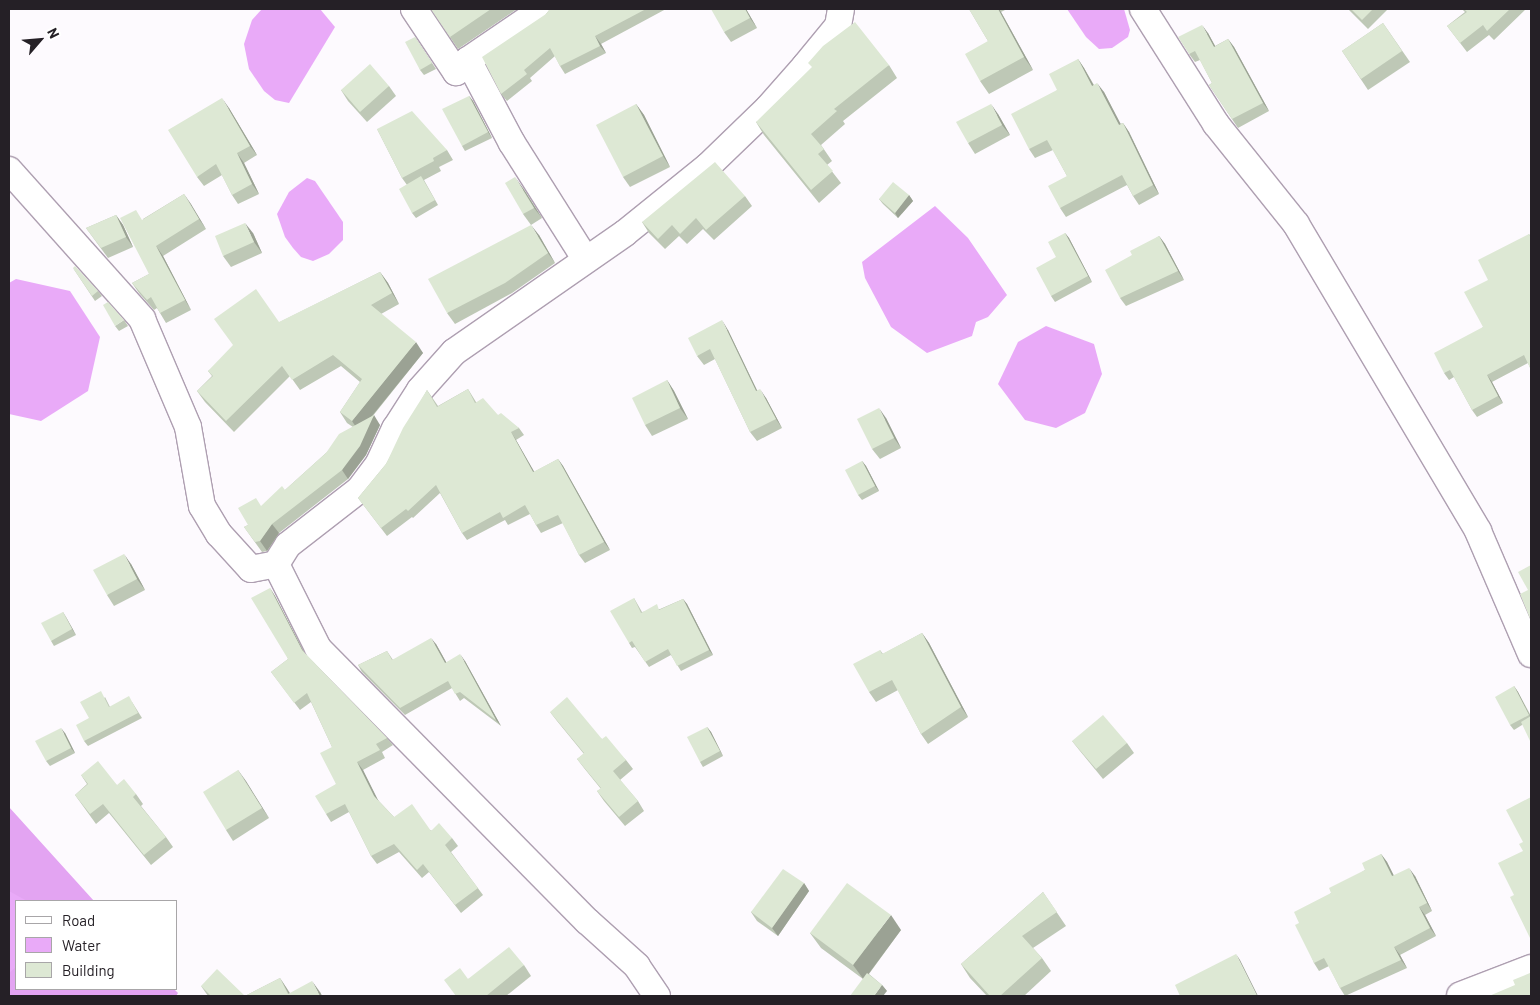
<!DOCTYPE html>
<html>
<head>
<meta charset="utf-8">
<style>
	body { margin:0 }
	#map { position:relative; width:1540px; height:1005px; overflow:hidden; background:#fdfafe; font-family:Barlow,sans-serif }
	div>[style] { position:absolute }
	.forest>* { inset:0; background:#e3a4f2 }
	.water>* { inset:0; background:#e9aaf8 }
	.roads { filter:drop-shadow(1px 0 #ae9fb1) drop-shadow(-1px 0 #ae9fb1) drop-shadow(0 1px #ae9fb1) drop-shadow(0 -1px #ae9fb1) }
	.minor>* { height:26px; margin:-13px; padding:0 13px; transform-origin:13px; border-radius:13px; background:#fff }
	.tertiary>* { height:28px; margin:-14px; padding:0 14px; transform-origin:14px; border-radius:14px; background:#fff }
	.wall>* { inset:0; background:#bec8b6 }
	.shaded-wall>* { inset:0; background:#9ba294 }
	.building>* { inset:0; background:#dde8d4 }
	span { translate:-50% -50%; white-space:nowrap; text-align:center; line-height:1.15; -webkit-text-stroke:4px #fff; paint-order:stroke }
	.frame { position:absolute; inset:0; border:10px solid #252026; pointer-events:none }
	.legend { position:absolute; left:15px; top:900px; width:162px; height:90px; box-sizing:border-box; background:#fff; border:1px solid #a8a6a8; margin:0; padding:6px 9px; list-style:none; font-size:15px; color:#252026 }
	.legend li { display:flex; align-items:center; gap:10px; height:25px }
	.legend b { width:25px; border:1px solid #a8a6a8 }
	.north { position:absolute; left:15px; top:15px; width:50px; height:50px; -webkit-text-stroke:4px #fff; paint-order:stroke; rotate:63deg; font-size:14px; font-weight:700; line-height:20px; text-align:center; color:#252026 }
	.north::after { content:''; display:block; margin:auto; width:18px; height:22px; background:#252026; clip-path:polygon(50% 0,100% 100%,50% 72%,0 100%) }
</style>
</head>
<body>
<div id="map">
	<div class="forest">
		<i style="clip-path:polygon(9px 807px,94px 901px,16px 901px,16px 989px,174px 989px,178px 993px,176px 996px,9px 996px)"></i>
	</div>
	<div class="water">
		<i style="clip-path:polygon(262px 9px,320px 9px,335px 27px,289px 103px,275px 100px,264px 91px,249px 69px,244px 44px,252px 20px)"></i>
		<i style="clip-path:polygon(1067px 9px,1124px 9px,1130px 30px,1128px 37px,1112px 48px,1099px 49px,1086px 37px)"></i>
		<i style="clip-path:polygon(307px 178px,315px 181px,343px 222px,343px 240px,329px 254px,313px 261px,301px 257px,293px 248px,285px 237px,277px 214px,289px 192px)"></i>
		<i style="clip-path:polygon(935px 206px,968px 238px,1007px 295px,988px 317px,976px 322px,972px 336px,927px 353px,891px 327px,865px 278px,862px 262px)"></i>
		<i style="clip-path:polygon(16px 279px,70px 291px,100px 337px,88px 391px,41px 421px,9px 414px,9px 283px)"></i>
		<i style="clip-path:polygon(1046px 326px,1094px 344px,1102px 374px,1085px 413px,1056px 428px,1025px 420px,998px 384px,1018px 342px)"></i>
		<i style="clip-path:polygon(9px 891px,27px 901px,16px 901px,16px 967px,9px 973px)"></i>
	</div>
	<div class="roads">
		<div class="minor">
			<i style="left:414px;top:9px;width:76px;rotate:56.3deg"></i>
			<i style="left:456px;top:72px;width:17px;rotate:-45deg"></i>
			<i style="left:543px;top:9px;width:91px;rotate:145.8deg"></i>
			<i style="left:468px;top:60px;width:94px;rotate:62.1deg"></i>
			<i style="left:512px;top:143px;width:138px;rotate:57.7deg"></i>
			<i style="left:1143px;top:9px;width:136px;rotate:57.6deg"></i>
			<i style="left:1216px;top:124px;width:128px;rotate:51.3deg"></i>
			<i style="left:1296px;top:224px;width:357px;rotate:59.3deg"></i>
			<i style="left:1478px;top:531px;width:134px;rotate:66.7deg"></i>
			<i style="left:9px;top:170px;width:200px;rotate:48.2deg"></i>
			<i style="left:142px;top:319px;width:117px;rotate:66.9deg"></i>
			<i style="left:188px;top:427px;width:80px;rotate:80deg"></i>
			<i style="left:202px;top:506px;width:33px;rotate:59deg"></i>
			<i style="left:219px;top:534px;width:47px;rotate:47.6deg"></i>
			<i style="left:251px;top:569px;width:25px;rotate:-11deg"></i>
			<i style="left:657px;top:996px;width:36px;rotate:-124deg"></i>
			<i style="left:637px;top:966px;width:67px;rotate:-138deg"></i>
			<i style="left:587px;top:921px;width:383px;rotate:-134.6deg"></i>
			<i style="left:318px;top:648px;width:94px;rotate:-116.6deg"></i>
			<i style="left:276px;top:564px;width:22px;rotate:-58deg"></i>
			<i style="left:288px;top:545px;width:90px;rotate:-37.8deg"></i>
			<i style="left:359px;top:490px;width:34px;rotate:-53deg"></i>
			<i style="left:379px;top:463px;width:38px;rotate:-65deg"></i>
			<i style="left:395px;top:429px;width:46px;rotate:-57.3deg"></i>
			<i style="left:420px;top:390px;width:51px;rotate:-48.2deg"></i>
			<i style="left:454px;top:352px;width:208px;rotate:-34.8deg"></i>
			<i style="left:625px;top:233px;width:107px;rotate:-38.9deg"></i>
			<i style="left:708px;top:166px;width:83px;rotate:-44deg"></i>
			<i style="left:768px;top:108px;width:56px;rotate:-48.6deg"></i>
			<i style="left:805px;top:66px;width:52px;rotate:-50.5deg"></i>
			<i style="left:838px;top:26px;width:17px;rotate:-80deg"></i>
		</div>
		<div class="tertiary">
			<i style="left:1461px;top:996px;width:75px;rotate:-21.1deg"></i>
		</div>
	</div>
	<div class="wall">
		<i style="clip-path:polygon(431px 9px,517px 9px,458px 49px)"></i>
		<i style="clip-path:polygon(550px 9px,666px 9px,601px 44px,606px 53px,565px 74px,560px 66px,555px 56px,530px 78px,532px 81px,507px 101px,501px 94px,546px 14px)"></i>
		<i style="clip-path:polygon(746px 9px,757px 28px,731px 42px,724px 32px)"></i>
		<i style="clip-path:polygon(969px 9px,1007px 9px,1001px 12px,1033px 70px,989px 94px,980px 81px,988px 41px)"></i>
		<i style="clip-path:polygon(1348px 9px,1387px 9px,1387px 10px,1368px 29px)"></i>
		<i style="clip-path:polygon(1462px 9px,1526px 9px,1494px 40px,1489px 35px,1467px 52px,1447px 26px,1465px 12px)"></i>
		<i style="clip-path:polygon(1383px 23px,1410px 62px,1368px 90px,1342px 51px)"></i>
		<i style="clip-path:polygon(1208px 33px,1215px 46px,1228px 39px,1234px 47px,1269px 111px,1238px 128px,1209px 85px,1212px 83px,1200px 60px,1195px 62px,1189px 54px)"></i>
		<i style="clip-path:polygon(415px 37px,436px 69px,424px 75px,420px 70px)"></i>
		<i style="clip-path:polygon(1078px 59px,1084px 68px,1094px 85px,1104px 92px,1120px 124px,1123px 123px,1129px 132px,1159px 194px,1139px 205px,1133px 196px,1127px 185px,1066px 217px,1060px 208px,1067px 176px,1053px 150px,1035px 158px,1029px 149px,1057px 90px)"></i>
		<i style="clip-path:polygon(889px 65px,897px 78px,843px 121px,845px 124px,821px 145px,832px 161px,827px 165px,841px 183px,819px 203px,764px 135px,756px 122px)"></i>
		<i style="clip-path:polygon(389px 86px,396px 96px,367px 122px,348px 101px,341px 90px)"></i>
		<i style="clip-path:polygon(469px 96px,473px 101px,492px 138px,465px 151px,462px 146px)"></i>
		<i style="clip-path:polygon(636px 104px,644px 115px,670px 167px,630px 187px,623px 177px)"></i>
		<i style="clip-path:polygon(229px 108px,257px 155px,244px 163px,259px 194px,238px 204px,232px 195px,222px 175px,204px 186px,197px 177px)"></i>
		<i style="clip-path:polygon(998px 114px,1010px 135px,975px 154px,968px 143px)"></i>
		<i style="clip-path:polygon(377px 129px,447px 150px,453px 160px,439px 167px,441px 171px,424px 180px,438px 205px,416px 218px,412px 213px,407px 185px,402px 178px)"></i>
		<i style="clip-path:polygon(523px 188px,542px 218px,531px 225px,523px 214px)"></i>
		<i style="clip-path:polygon(184px 194px,206px 229px,163px 256px,191px 310px,166px 323px,157px 308px,154px 310px,139px 293px,132px 283px,149px 274px,143px 219px)"></i>
		<i style="clip-path:polygon(909px 195px,913px 201px,898px 218px,883px 204px,879px 199px)"></i>
		<i style="clip-path:polygon(745px 196px,752px 206px,714px 240px,703px 229px,687px 244px,679px 236px,665px 249px,649px 233px,642px 222px)"></i>
		<i style="clip-path:polygon(116px 215px,123px 225px,133px 247px,108px 258px,86px 228px)"></i>
		<i style="clip-path:polygon(253px 233px,262px 253px,231px 267px,223px 256px)"></i>
		<i style="clip-path:polygon(1065px 233px,1069px 238px,1092px 282px,1055px 302px,1051px 296px,1056px 257px)"></i>
		<i style="clip-path:polygon(1529px 234px,1531px 237px,1531px 370px,1528px 363px,1492px 382px,1503px 403px,1477px 417px,1472px 410px,1454px 377px,1449px 380px,1444px 373px,1483px 327px,1488px 280px)"></i>
		<i style="clip-path:polygon(539px 235px,555px 263px,512px 293px,455px 324px,447px 313px)"></i>
		<i style="clip-path:polygon(1159px 236px,1165px 244px,1184px 280px,1126px 306px,1120px 298px,1132px 255px)"></i>
		<i style="clip-path:polygon(73px 268px,98px 291px,102px 296px,95px 301px)"></i>
		<i style="clip-path:polygon(380px 272px,388px 283px,399px 304px,381px 314px,423px 353px,372px 417px,380px 425px,366px 455px,348px 479px,279px 533px,267px 551px,262px 552px,244px 527px,248px 525px,262px 506px,285px 490px,326px 453px,353px 427px,347px 423px,340px 412px,360px 382px,341px 366px,300px 390px,290px 376px,234px 432px,205px 402px,197px 391px,212px 376px,208px 371px,280px 322px)"></i>
		<i style="clip-path:polygon(124px 320px,128px 326px,119px 331px,115px 326px)"></i>
		<i style="clip-path:polygon(728px 330px,757px 390px,766px 398px,782px 428px,757px 441px,750px 432px,715px 359px,704px 365px,697px 356px)"></i>
		<i style="clip-path:polygon(667px 380px,674px 391px,688px 419px,652px 436px,645px 425px)"></i>
		<i style="clip-path:polygon(468px 389px,476px 402px,519px 428px,524px 435px,516px 440px,534px 472px,558px 459px,563px 466px,610px 550px,585px 563px,579px 555px,563px 523px,541px 533px,536px 525px,530px 514px,508px 525px,505px 520px,467px 540px,462px 533px,440px 493px,413px 518px,412px 517px,387px 536px,358px 498px,386px 464px,427px 390px,438px 406px)"></i>
		<i style="clip-path:polygon(886px 418px,901px 448px,880px 459px,872px 449px)"></i>
		<i style="clip-path:polygon(862px 461px,866px 466px,879px 491px,862px 500px,858px 495px)"></i>
		<i style="clip-path:polygon(131px 564px,145px 590px,114px 606px,107px 595px)"></i>
		<i style="clip-path:polygon(270px 588px,275px 596px,305px 654px,387px 738px,393px 745px,382px 752px,385px 758px,363px 770px,377px 799px,394px 817px,452px 838px,458px 846px,451px 852px,483px 895px,461px 913px,429px 872px,422px 878px,399px 852px,377px 864px,371px 856px,349px 812px,331px 822px,326px 814px,336px 784px,332px 747px,311px 702px,300px 710px,271px 672px,288px 659px)"></i>
		<i style="clip-path:polygon(634px 598px,642px 612px,660px 609px,683px 599px,687px 604px,713px 655px,681px 671px,671px 655px,649px 667px,635px 647px,632px 648px,629px 643px)"></i>
		<i style="clip-path:polygon(63px 612px,76px 635px,54px 646px,51px 641px)"></i>
		<i style="clip-path:polygon(922px 633px,929px 643px,968px 717px,928px 744px,921px 734px,898px 690px,876px 702px,869px 692px,880px 650px,883px 654px)"></i>
		<i style="clip-path:polygon(436px 644px,446px 662px,465px 661px,501px 726px,464px 698px,460px 701px,452px 688px,405px 715px,362px 672px,358px 665px,387px 651px,393px 660px)"></i>
		<i style="clip-path:polygon(1514px 686px,1518px 692px,1531px 716px,1522px 725px,1514px 730px,1510px 725px)"></i>
		<i style="clip-path:polygon(105px 697px,110px 707px,132px 702px,142px 718px,88px 746px,84px 741px,89px 718px)"></i>
		<i style="clip-path:polygon(550px 712px,602px 739px,626px 760px,633px 769px,620px 780px,638px 801px,644px 811px,625px 826px,604px 801px,597px 791px,601px 789px,584px 768px,577px 759px,584px 754px,557px 721px)"></i>
		<i style="clip-path:polygon(707px 727px,711px 732px,723px 756px,703px 767px,700px 762px)"></i>
		<i style="clip-path:polygon(65px 733px,75px 753px,50px 766px,46px 761px)"></i>
		<i style="clip-path:polygon(1072px 741px,1127px 743px,1134px 753px,1103px 779px,1080px 751px)"></i>
		<i style="clip-path:polygon(238px 770px,269px 818px,233px 841px,226px 830px)"></i>
		<i style="clip-path:polygon(81px 775px,117px 785px,136px 794px,143px 804px,141px 806px,166px 837px,173px 847px,151px 865px,109px 813px,96px 824px,75px 795px,87px 784px)"></i>
		<i style="clip-path:polygon(1381px 854px,1387px 862px,1394px 876px,1415px 876px,1432px 911px,1425px 915px,1436px 936px,1400px 955px,1407px 968px,1345px 996px,1340px 988px,1329px 966px,1319px 971px,1314px 963px,1299px 923px,1331px 893px,1365px 870px)"></i>
		<i style="clip-path:polygon(804px 883px,809px 891px,778px 936px,757px 921px,751px 912px)"></i>
		<i style="clip-path:polygon(1043px 892px,1066px 926px,1033px 948px,1042px 958px,1051px 971px,1024px 996px,987px 996px,970px 978px,961px 964px)"></i>
		<i style="clip-path:polygon(901px 930px,869px 974px,882px 985px,887px 991px,863px 979px,821px 948px,810px 933px)"></i>
		<i style="clip-path:polygon(524px 965px,531px 976px,506px 996px,456px 996px,468px 979px)"></i>
		<i style="clip-path:polygon(280px 978px,290px 993px,320px 992px,322px 996px,208px 996px,201px 986px,245px 996px)"></i>
	</div>
	<div class="shaded-wall">
		<i style="clip-path:polygon(745px 9px,746px 9px,757px 28px,750px 18px)"></i>
		<i style="clip-path:polygon(998px 9px,999px 9px,1001px 12px,1033px 70px,1024px 57px)"></i>
		<i style="clip-path:polygon(1202px 25px,1208px 33px,1220px 55px,1214px 47px)"></i>
		<i style="clip-path:polygon(595px 36px,601px 44px,606px 53px,600px 46px)"></i>
		<i style="clip-path:polygon(1228px 39px,1234px 47px,1269px 111px,1263px 103px)"></i>
		<i style="clip-path:polygon(1078px 59px,1084px 68px,1099px 95px,1092px 86px)"></i>
		<i style="clip-path:polygon(1097px 83px,1104px 92px,1126px 134px,1119px 125px)"></i>
		<i style="clip-path:polygon(469px 96px,473px 101px,492px 138px,488px 132px)"></i>
		<i style="clip-path:polygon(222px 98px,229px 108px,257px 155px,250px 146px)"></i>
		<i style="clip-path:polygon(636px 104px,644px 115px,670px 167px,663px 156px)"></i>
		<i style="clip-path:polygon(991px 104px,998px 114px,1010px 135px,1002px 125px)"></i>
		<i style="clip-path:polygon(1123px 123px,1129px 132px,1159px 194px,1153px 185px)"></i>
		<i style="clip-path:polygon(237px 153px,244px 163px,259px 194px,252px 184px)"></i>
		<i style="clip-path:polygon(515px 177px,523px 188px,542px 218px,534px 208px)"></i>
		<i style="clip-path:polygon(184px 194px,191px 204px,206px 229px,199px 219px)"></i>
		<i style="clip-path:polygon(909px 195px,913px 201px,898px 218px,895px 213px)"></i>
		<i style="clip-path:polygon(116px 215px,123px 225px,133px 247px,126px 237px)"></i>
		<i style="clip-path:polygon(245px 223px,253px 233px,262px 253px,254px 242px)"></i>
		<i style="clip-path:polygon(531px 225px,539px 235px,555px 263px,548px 253px)"></i>
		<i style="clip-path:polygon(1065px 233px,1069px 238px,1092px 282px,1088px 276px)"></i>
		<i style="clip-path:polygon(1159px 236px,1165px 244px,1184px 280px,1178px 271px)"></i>
		<i style="clip-path:polygon(156px 246px,163px 256px,191px 310px,185px 300px)"></i>
		<i style="clip-path:polygon(380px 272px,388px 283px,399px 304px,392px 293px)"></i>
		<i style="clip-path:polygon(722px 320px,728px 330px,762px 401px,756px 391px)"></i>
		<i style="clip-path:polygon(416px 342px,423px 353px,359px 432px,352px 421px)"></i>
		<i style="clip-path:polygon(1487px 375px,1492px 382px,1503px 403px,1498px 396px)"></i>
		<i style="clip-path:polygon(667px 380px,674px 391px,688px 419px,680px 408px)"></i>
		<i style="clip-path:polygon(760px 389px,766px 398px,782px 428px,776px 419px)"></i>
		<i style="clip-path:polygon(879px 408px,886px 418px,901px 448px,894px 438px)"></i>
		<i style="clip-path:polygon(374px 415px,380px 425px,366px 455px,348px 479px,342px 470px)"></i>
		<i style="clip-path:polygon(511px 432px,516px 440px,539px 480px,533px 472px)"></i>
		<i style="clip-path:polygon(558px 459px,563px 466px,610px 550px,604px 542px)"></i>
		<i style="clip-path:polygon(862px 461px,866px 466px,879px 491px,875px 486px)"></i>
		<i style="clip-path:polygon(272px 524px,279px 533px,267px 551px,260px 541px)"></i>
		<i style="clip-path:polygon(124px 554px,131px 564px,145px 590px,137px 579px)"></i>
		<i style="clip-path:polygon(270px 588px,275px 596px,307px 658px,302px 650px)"></i>
		<i style="clip-path:polygon(683px 599px,687px 604px,713px 655px,709px 650px)"></i>
		<i style="clip-path:polygon(63px 612px,66px 617px,76px 635px,72px 629px)"></i>
		<i style="clip-path:polygon(922px 633px,929px 643px,968px 717px,961px 707px)"></i>
		<i style="clip-path:polygon(431px 638px,436px 644px,450px 669px,445px 663px)"></i>
		<i style="clip-path:polygon(460px 654px,465px 661px,501px 726px,496px 720px)"></i>
		<i style="clip-path:polygon(1514px 686px,1518px 692px,1531px 718px,1529px 715px)"></i>
		<i style="clip-path:polygon(707px 727px,711px 732px,723px 756px,720px 751px)"></i>
		<i style="clip-path:polygon(61px 728px,65px 733px,75px 753px,71px 748px)"></i>
		<i style="clip-path:polygon(357px 762px,363px 770px,380px 804px,374px 796px)"></i>
		<i style="clip-path:polygon(238px 770px,246px 781px,269px 818px,262px 808px)"></i>
		<i style="clip-path:polygon(1381px 854px,1387px 862px,1398px 884px,1392px 876px)"></i>
		<i style="clip-path:polygon(1409px 868px,1415px 876px,1432px 911px,1427px 903px)"></i>
		<i style="clip-path:polygon(804px 883px,809px 891px,778px 936px,772px 928px)"></i>
		<i style="clip-path:polygon(1419px 907px,1425px 915px,1436px 936px,1430px 928px)"></i>
		<i style="clip-path:polygon(891px 915px,901px 930px,864px 980px,853px 965px)"></i>
		<i style="clip-path:polygon(1394px 947px,1400px 955px,1407px 968px,1401px 960px)"></i>
		<i style="clip-path:polygon(1236px 954px,1240px 960px,1258px 996px,1257px 996px)"></i>
		<i style="clip-path:polygon(280px 978px,287px 989px,291px 996px,290px 996px)"></i>
		<i style="clip-path:polygon(312px 981px,320px 992px,322px 996px,320px 996px)"></i>
		<i style="clip-path:polygon(882px 985px,887px 991px,883px 996px,874px 996px)"></i>
	</div>
	<div class="building">
		<i style="clip-path:polygon(431px 9px,491px 9px,450px 37px)"></i>
		<i style="clip-path:polygon(550px 9px,646px 9px,595px 36px,600px 46px,560px 66px,550px 48px,524px 70px,527px 74px,501px 94px,482px 57px,546px 14px)"></i>
		<i style="clip-path:polygon(711px 9px,745px 9px,750px 18px,724px 32px)"></i>
		<i style="clip-path:polygon(969px 9px,998px 9px,1024px 57px,980px 81px,965px 54px,988px 41px)"></i>
		<i style="clip-path:polygon(1351px 9px,1373px 9px,1362px 20px)"></i>
		<i style="clip-path:polygon(1464px 9px,1510px 9px,1487px 31px,1483px 25px,1460px 43px,1447px 26px,1467px 12px)"></i>
		<i style="clip-path:polygon(855px 22px,889px 65px,834px 109px,837px 111px,811px 134px,824px 149px,818px 154px,833px 171px,811px 190px,756px 122px,812px 67px,808px 63px,823px 46px)"></i>
		<i style="clip-path:polygon(1383px 23px,1402px 51px,1361px 79px,1342px 51px)"></i>
		<i style="clip-path:polygon(1202px 25px,1214px 47px,1228px 39px,1263px 103px,1232px 119px,1209px 85px,1212px 83px,1195px 51px,1189px 54px,1178px 37px)"></i>
		<i style="clip-path:polygon(415px 37px,432px 63px,420px 70px,405px 42px)"></i>
		<i style="clip-path:polygon(1078px 59px,1092px 86px,1097px 83px,1119px 125px,1123px 123px,1153px 185px,1133px 196px,1122px 175px,1060px 208px,1048px 186px,1067px 176px,1047px 140px,1029px 149px,1011px 114px,1057px 90px,1049px 74px)"></i>
		<i style="clip-path:polygon(370px 64px,389px 86px,360px 112px,341px 90px)"></i>
		<i style="clip-path:polygon(469px 96px,488px 132px,462px 146px,442px 109px)"></i>
		<i style="clip-path:polygon(222px 98px,250px 146px,237px 153px,252px 184px,232px 195px,216px 164px,197px 177px,168px 130px)"></i>
		<i style="clip-path:polygon(636px 104px,663px 156px,623px 177px,596px 125px)"></i>
		<i style="clip-path:polygon(991px 104px,1002px 125px,968px 143px,956px 122px)"></i>
		<i style="clip-path:polygon(412px 111px,447px 150px,433px 158px,434px 161px,402px 178px,377px 129px)"></i>
		<i style="clip-path:polygon(715px 162px,745px 196px,706px 230px,696px 218px,680px 234px,672px 225px,658px 239px,642px 222px)"></i>
		<i style="clip-path:polygon(421px 176px,435px 200px,412px 213px,399px 189px)"></i>
		<i style="clip-path:polygon(515px 177px,534px 208px,523px 214px,505px 183px)"></i>
		<i style="clip-path:polygon(893px 182px,909px 195px,895px 213px,879px 199px)"></i>
		<i style="clip-path:polygon(184px 194px,199px 219px,156px 246px,185px 300px,160px 313px,151px 297px,147px 300px,132px 283px,149px 274px,120px 218px,136px 210px,142px 220px)"></i>
		<i style="clip-path:polygon(116px 215px,126px 237px,101px 248px,86px 228px)"></i>
		<i style="clip-path:polygon(245px 223px,254px 242px,223px 256px,215px 236px)"></i>
		<i style="clip-path:polygon(531px 225px,548px 253px,505px 283px,447px 313px,428px 279px)"></i>
		<i style="clip-path:polygon(1065px 233px,1088px 276px,1051px 296px,1036px 268px,1056px 257px,1048px 242px)"></i>
		<i style="clip-path:polygon(1529px 234px,1531px 238px,1531px 370px,1524px 355px,1487px 375px,1498px 396px,1472px 410px,1450px 370px,1444px 373px,1434px 353px,1483px 327px,1464px 292px,1488px 280px,1478px 260px)"></i>
		<i style="clip-path:polygon(1159px 236px,1178px 271px,1120px 298px,1105px 270px,1132px 255px,1130px 251px)"></i>
		<i style="clip-path:polygon(75px 266px,98px 291px,92px 296px,73px 268px)"></i>
		<i style="clip-path:polygon(380px 272px,392px 293px,371px 305px,416px 342px,352px 421px,340px 412px,362px 379px,333px 355px,292px 380px,282px 366px,226px 421px,197px 391px,213px 376px,208px 371px,233px 345px,214px 319px,256px 289px,279px 322px)"></i>
		<i style="clip-path:polygon(108px 302px,124px 320px,115px 326px,103px 305px)"></i>
		<i style="clip-path:polygon(722px 320px,756px 391px,760px 389px,776px 419px,750px 432px,710px 349px,697px 356px,688px 338px)"></i>
		<i style="clip-path:polygon(667px 380px,680px 408px,645px 425px,632px 398px)"></i>
		<i style="clip-path:polygon(468px 389px,475px 403px,483px 398px,498px 415px,501px 413px,519px 428px,511px 432px,533px 472px,558px 459px,604px 542px,579px 555px,558px 515px,536px 525px,525px 505px,503px 518px,500px 512px,462px 533px,436px 485px,408px 511px,406px 509px,381px 528px,358px 498px,386px 464px,403px 428px,427px 390px,437px 407px)"></i>
		<i style="clip-path:polygon(879px 408px,894px 438px,872px 449px,857px 419px)"></i>
		<i style="clip-path:polygon(374px 415px,360px 446px,342px 470px,272px 524px,260px 541px,255px 542px,244px 527px,248px 525px,238px 508px,256px 498px,261px 506px,282px 486px,285px 490px,326px 453px,339px 434px)"></i>
		<i style="clip-path:polygon(862px 461px,875px 486px,858px 495px,845px 470px)"></i>
		<i style="clip-path:polygon(124px 554px,137px 579px,107px 595px,93px 570px)"></i>
		<i style="clip-path:polygon(1531px 565px,1531px 621px,1520px 594px,1528px 590px,1518px 572px)"></i>
		<i style="clip-path:polygon(270px 588px,302px 650px,387px 738px,376px 744px,380px 750px,357px 762px,374px 796px,394px 817px,412px 804px,431px 831px,439px 823px,452px 838px,445px 845px,478px 888px,455px 905px,423px 864px,417px 870px,394px 844px,371px 856px,345px 804px,326px 814px,315px 796px,336px 784px,320px 753px,332px 747px,307px 693px,294px 703px,271px 672px,288px 659px,251px 598px)"></i>
		<i style="clip-path:polygon(634px 598px,641px 613px,657px 604px,659px 610px,683px 599px,709px 650px,677px 666px,668px 649px,645px 662px,632px 641px,629px 643px,610px 611px)"></i>
		<i style="clip-path:polygon(63px 612px,72px 629px,51px 641px,41px 623px)"></i>
		<i style="clip-path:polygon(922px 633px,961px 707px,921px 734px,892px 680px,869px 692px,853px 664px,880px 650px,882px 654px)"></i>
		<i style="clip-path:polygon(431px 638px,445px 663px,460px 654px,496px 720px,460px 692px,455px 694px,448px 681px,400px 708px,358px 665px,387px 651px,392px 660px)"></i>
		<i style="clip-path:polygon(1514px 686px,1529px 715px,1510px 725px,1495px 697px)"></i>
		<i style="clip-path:polygon(101px 691px,109px 707px,129px 696px,138px 713px,84px 741px,76px 725px,89px 718px,80px 702px)"></i>
		<i style="clip-path:polygon(567px 697px,602px 739px,606px 736px,626px 760px,613px 771px,638px 801px,619px 817px,597px 791px,601px 788px,577px 759px,584px 753px,550px 712px)"></i>
		<i style="clip-path:polygon(1103px 715px,1127px 743px,1096px 769px,1072px 741px)"></i>
		<i style="clip-path:polygon(1531px 716px,1531px 743px,1521px 722px)"></i>
		<i style="clip-path:polygon(707px 727px,720px 751px,700px 762px,687px 737px)"></i>
		<i style="clip-path:polygon(61px 728px,71px 748px,46px 761px,35px 741px)"></i>
		<i style="clip-path:polygon(98px 761px,117px 785px,124px 779px,136px 794px,133px 797px,166px 837px,144px 855px,103px 804px,90px 814px,75px 795px,88px 784px,81px 775px)"></i>
		<i style="clip-path:polygon(238px 770px,262px 808px,226px 830px,203px 792px)"></i>
		<i style="clip-path:polygon(1531px 797px,1531px 938px,1530px 938px,1510px 897px,1514px 895px,1498px 863px,1523px 851px,1519px 844px,1523px 842px,1506px 810px)"></i>
		<i style="clip-path:polygon(1381px 854px,1392px 876px,1409px 868px,1427px 903px,1419px 907px,1430px 928px,1394px 947px,1401px 960px,1340px 988px,1324px 958px,1314px 963px,1295px 925px,1299px 923px,1294px 912px,1331px 893px,1329px 888px,1365px 870px,1362px 863px)"></i>
		<i style="clip-path:polygon(783px 869px,804px 883px,772px 928px,751px 912px)"></i>
		<i style="clip-path:polygon(847px 883px,891px 915px,853px 965px,810px 933px)"></i>
		<i style="clip-path:polygon(1043px 892px,1057px 912px,1022px 936px,1042px 958px,1000px 996px,990px 996px,961px 964px)"></i>
		<i style="clip-path:polygon(509px 947px,524px 965px,486px 996px,456px 996px,444px 980px,460px 968px,468px 979px)"></i>
		<i style="clip-path:polygon(1236px 954px,1257px 996px,1180px 996px,1175px 985px)"></i>
		<i style="clip-path:polygon(217px 969px,245px 996px,280px 978px,288px 994px,312px 981px,320px 996px,210px 996px,211px 996px,201px 986px)"></i>
		<i style="clip-path:polygon(1531px 971px,1531px 996px,1489px 996px,1515px 985px,1513px 980px,1530px 973px)"></i>
		<i style="clip-path:polygon(867px 973px,882px 985px,874px 996px,850px 996px)"></i>
	</div>
	<div class="frame"></div>
	<ul class="legend">
	<li><b style="height:6px;background:#fff"></b>Road</li>
	<li><b style="height:14px;background:#e9aaf8"></b>Water</li>
	<li><b style="height:14px;background:#dde8d4"></b>Building</li>
	</ul>
	<div class="north">N</div>
</div>
</body>
</html>
